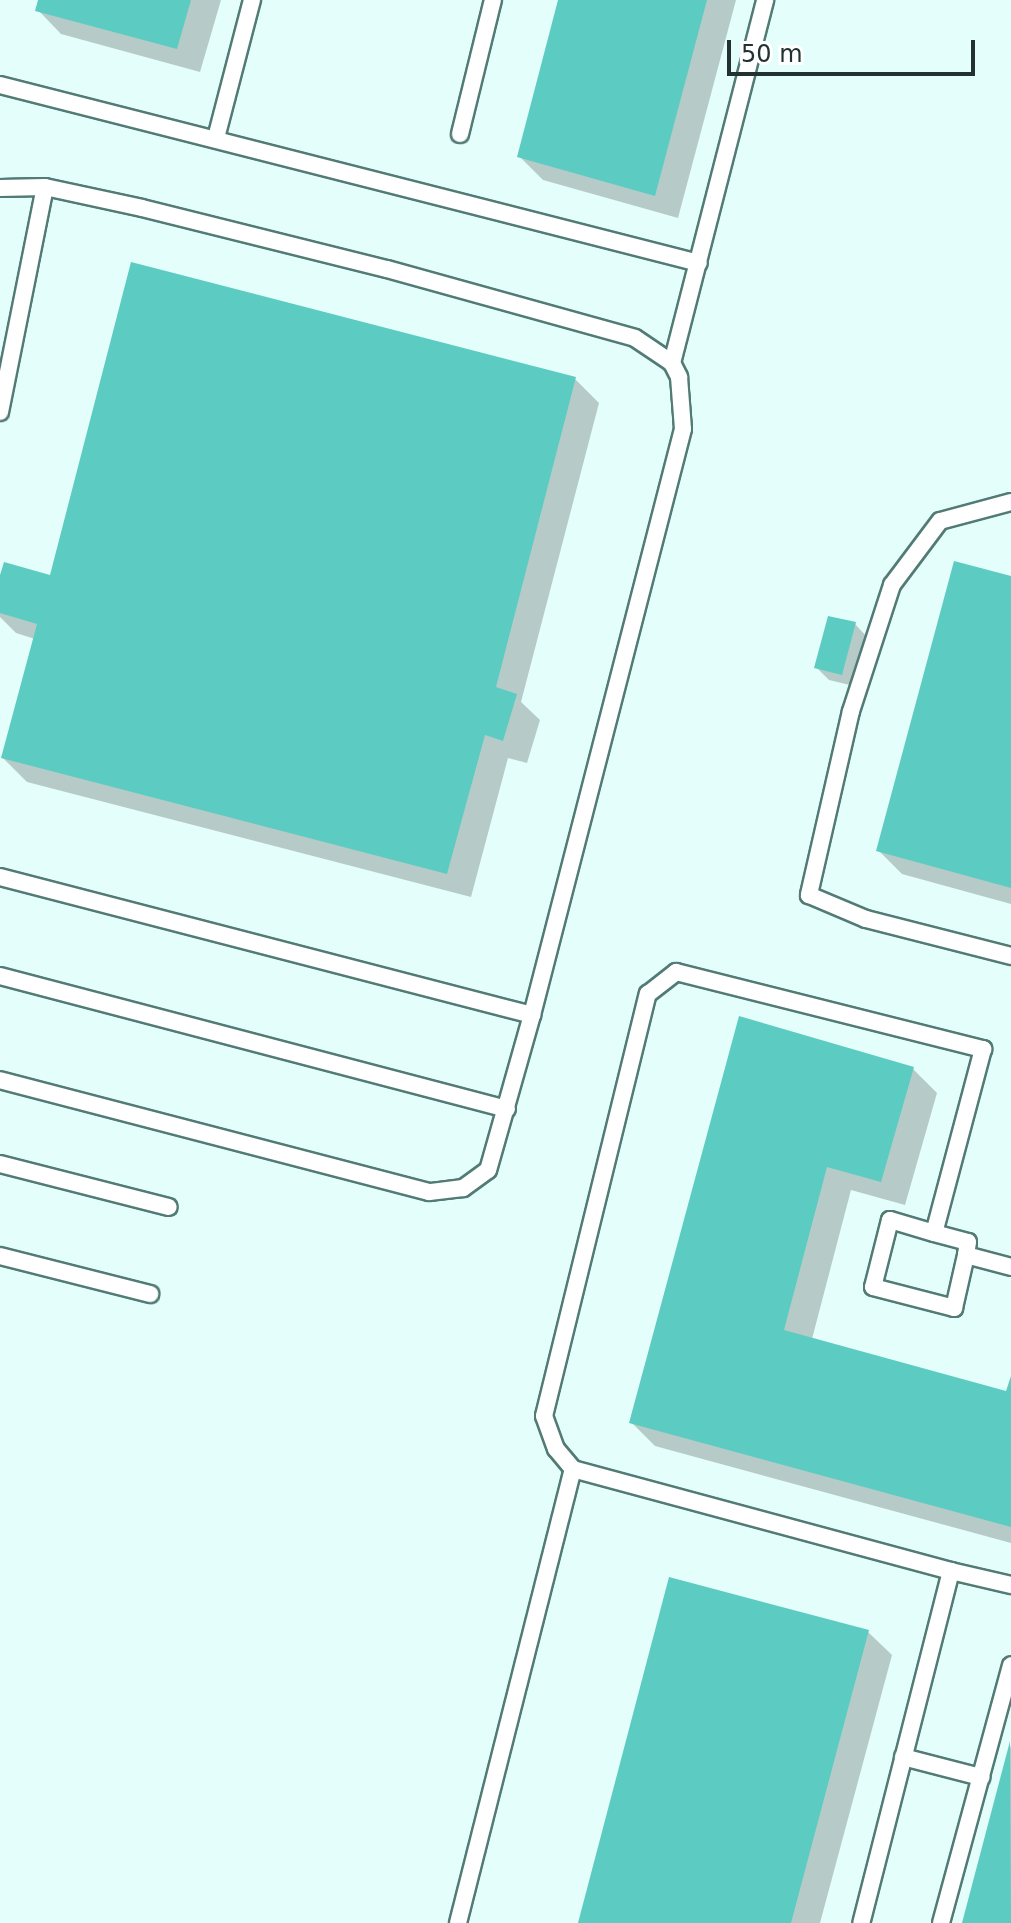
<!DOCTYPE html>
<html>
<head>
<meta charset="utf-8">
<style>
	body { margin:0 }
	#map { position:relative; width:1011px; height:1923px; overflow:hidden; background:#e4fefb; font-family:"DejaVu Sans",sans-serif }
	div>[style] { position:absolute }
	.shadow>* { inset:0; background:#0003 }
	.building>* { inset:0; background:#5cccc2 }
	.roads { filter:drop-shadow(2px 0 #527b76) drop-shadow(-2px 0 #527b76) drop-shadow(0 2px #527b76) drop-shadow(0 -2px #527b76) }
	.lane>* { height:16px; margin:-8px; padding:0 8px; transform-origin:8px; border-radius:8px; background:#fff }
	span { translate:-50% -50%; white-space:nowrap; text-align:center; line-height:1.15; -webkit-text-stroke:8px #fff; paint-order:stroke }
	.scale { position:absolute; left:727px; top:40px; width:248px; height:36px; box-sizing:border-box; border:4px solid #213231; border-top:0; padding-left:10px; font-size:24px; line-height:28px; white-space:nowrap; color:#213231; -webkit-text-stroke:6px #fff; paint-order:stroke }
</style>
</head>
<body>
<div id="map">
	<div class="shadow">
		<i style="clip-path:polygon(40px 0,221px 0,200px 72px,61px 34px,38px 10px)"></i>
		<i style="clip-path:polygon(560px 0,736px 0,678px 218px,543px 180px,519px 156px)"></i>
		<i style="clip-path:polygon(575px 379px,599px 403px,521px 702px,540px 720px,527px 763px,508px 758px,471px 897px,27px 782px,3px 758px,35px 639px,16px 633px,0 617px,0 582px,51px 578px)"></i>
		<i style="clip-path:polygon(1011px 578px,1011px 904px,902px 874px,878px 850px)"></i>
		<i style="clip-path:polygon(855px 624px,867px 637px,854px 686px,829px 680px,816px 667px)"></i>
		<i style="clip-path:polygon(740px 1018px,913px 1069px,937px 1093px,905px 1205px,851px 1190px,812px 1339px,1007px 1393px,1011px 1380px,1011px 1543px,655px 1446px,631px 1422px)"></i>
		<i style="clip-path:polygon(868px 1632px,892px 1655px,820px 1923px,580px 1923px)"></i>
		<i style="clip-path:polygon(1011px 1745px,1011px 1923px,964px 1923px)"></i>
	</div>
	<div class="building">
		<i style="clip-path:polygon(38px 0,191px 0,177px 49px,35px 11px)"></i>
		<i style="clip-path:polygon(558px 0,707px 0,655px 196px,517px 157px)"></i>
		<i style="clip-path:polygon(131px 262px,576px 377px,496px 687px,517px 694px,503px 741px,485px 735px,447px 874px,1px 758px,37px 624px,0 613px,0 575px,4px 562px,50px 575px)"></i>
		<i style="clip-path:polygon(954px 561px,1011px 576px,1011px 888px,876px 851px)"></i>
		<i style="clip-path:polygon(828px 616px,856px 622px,842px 675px,814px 668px)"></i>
		<i style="clip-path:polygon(739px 1016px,914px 1067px,881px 1182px,827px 1167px,784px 1330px,1006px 1391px,1011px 1376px,1011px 1527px,629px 1423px)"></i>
		<i style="clip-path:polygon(669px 1577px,869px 1630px,791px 1923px,578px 1923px)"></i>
		<i style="clip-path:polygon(1010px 1741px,1011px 1923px,962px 1923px)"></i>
	</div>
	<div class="roads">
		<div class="lane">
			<i style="left:0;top:85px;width:721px;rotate:14.29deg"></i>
			<i style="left:460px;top:134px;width:138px;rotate:-76.2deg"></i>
			<i style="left:216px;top:138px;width:143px;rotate:-75.4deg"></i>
			<i style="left:0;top:188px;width:45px;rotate:-1.3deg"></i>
			<i style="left:45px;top:187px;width:99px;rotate:12.2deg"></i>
			<i style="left:142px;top:208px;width:252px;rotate:14deg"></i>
			<i style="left:387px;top:269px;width:257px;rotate:15.5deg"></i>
			<i style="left:635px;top:338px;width:45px;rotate:34deg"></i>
			<i style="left:672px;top:363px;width:16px;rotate:63deg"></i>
			<i style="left:679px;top:377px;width:52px;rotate:85.6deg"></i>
			<i style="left:683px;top:429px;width:605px;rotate:104.45deg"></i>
			<i style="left:532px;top:1015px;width:161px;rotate:105.8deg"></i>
			<i style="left:488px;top:1170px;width:31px;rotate:144deg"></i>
			<i style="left:463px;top:1188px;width:34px;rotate:173deg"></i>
			<i style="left:429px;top:1192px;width:443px;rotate:-165.4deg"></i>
			<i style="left:672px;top:363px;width:375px;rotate:-75.6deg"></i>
			<i style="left:0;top:412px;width:229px;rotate:-78.7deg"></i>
			<i style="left:1011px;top:502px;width:73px;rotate:165deg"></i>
			<i style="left:940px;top:521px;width:80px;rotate:126.9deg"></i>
			<i style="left:892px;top:585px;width:133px;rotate:108deg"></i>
			<i style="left:851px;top:711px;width:189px;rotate:102.9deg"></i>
			<i style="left:809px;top:895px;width:62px;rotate:22.8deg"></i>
			<i style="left:866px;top:919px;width:150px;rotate:14.3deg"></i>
			<i style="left:0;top:877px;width:550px;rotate:14.54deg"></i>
			<i style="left:0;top:976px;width:524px;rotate:14.7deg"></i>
			<i style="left:0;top:1164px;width:174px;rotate:14.3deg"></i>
			<i style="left:934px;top:1233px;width:35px;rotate:15deg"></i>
			<i style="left:968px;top:1242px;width:13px;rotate:99deg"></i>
			<i style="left:0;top:1256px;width:155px;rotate:14.2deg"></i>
			<i style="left:573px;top:1469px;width:26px;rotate:-130deg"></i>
			<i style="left:556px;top:1449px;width:35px;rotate:-110deg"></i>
			<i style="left:544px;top:1416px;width:435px;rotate:-76.2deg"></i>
			<i style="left:648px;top:994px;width:36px;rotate:-38deg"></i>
			<i style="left:676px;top:972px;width:317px;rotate:14.1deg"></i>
			<i style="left:983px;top:1049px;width:190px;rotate:104.9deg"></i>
			<i style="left:934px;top:1233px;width:46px;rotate:-163.5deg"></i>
			<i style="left:890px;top:1220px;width:69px;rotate:104.2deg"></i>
			<i style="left:873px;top:1287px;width:84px;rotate:14.5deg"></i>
			<i style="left:954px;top:1308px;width:54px;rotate:-77.2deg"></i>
			<i style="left:966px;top:1255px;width:47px;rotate:14.9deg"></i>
			<i style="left:951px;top:1571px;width:62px;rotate:13.1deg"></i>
			<i style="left:903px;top:1757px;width:81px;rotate:14.4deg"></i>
			<i style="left:458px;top:1923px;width:468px;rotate:-75.8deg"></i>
			<i style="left:573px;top:1469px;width:392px;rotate:15.1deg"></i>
			<i style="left:951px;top:1571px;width:363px;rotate:104.3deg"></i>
			<i style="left:941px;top:1923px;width:267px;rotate:-74.8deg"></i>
		</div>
	</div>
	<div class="scale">50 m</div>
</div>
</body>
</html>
